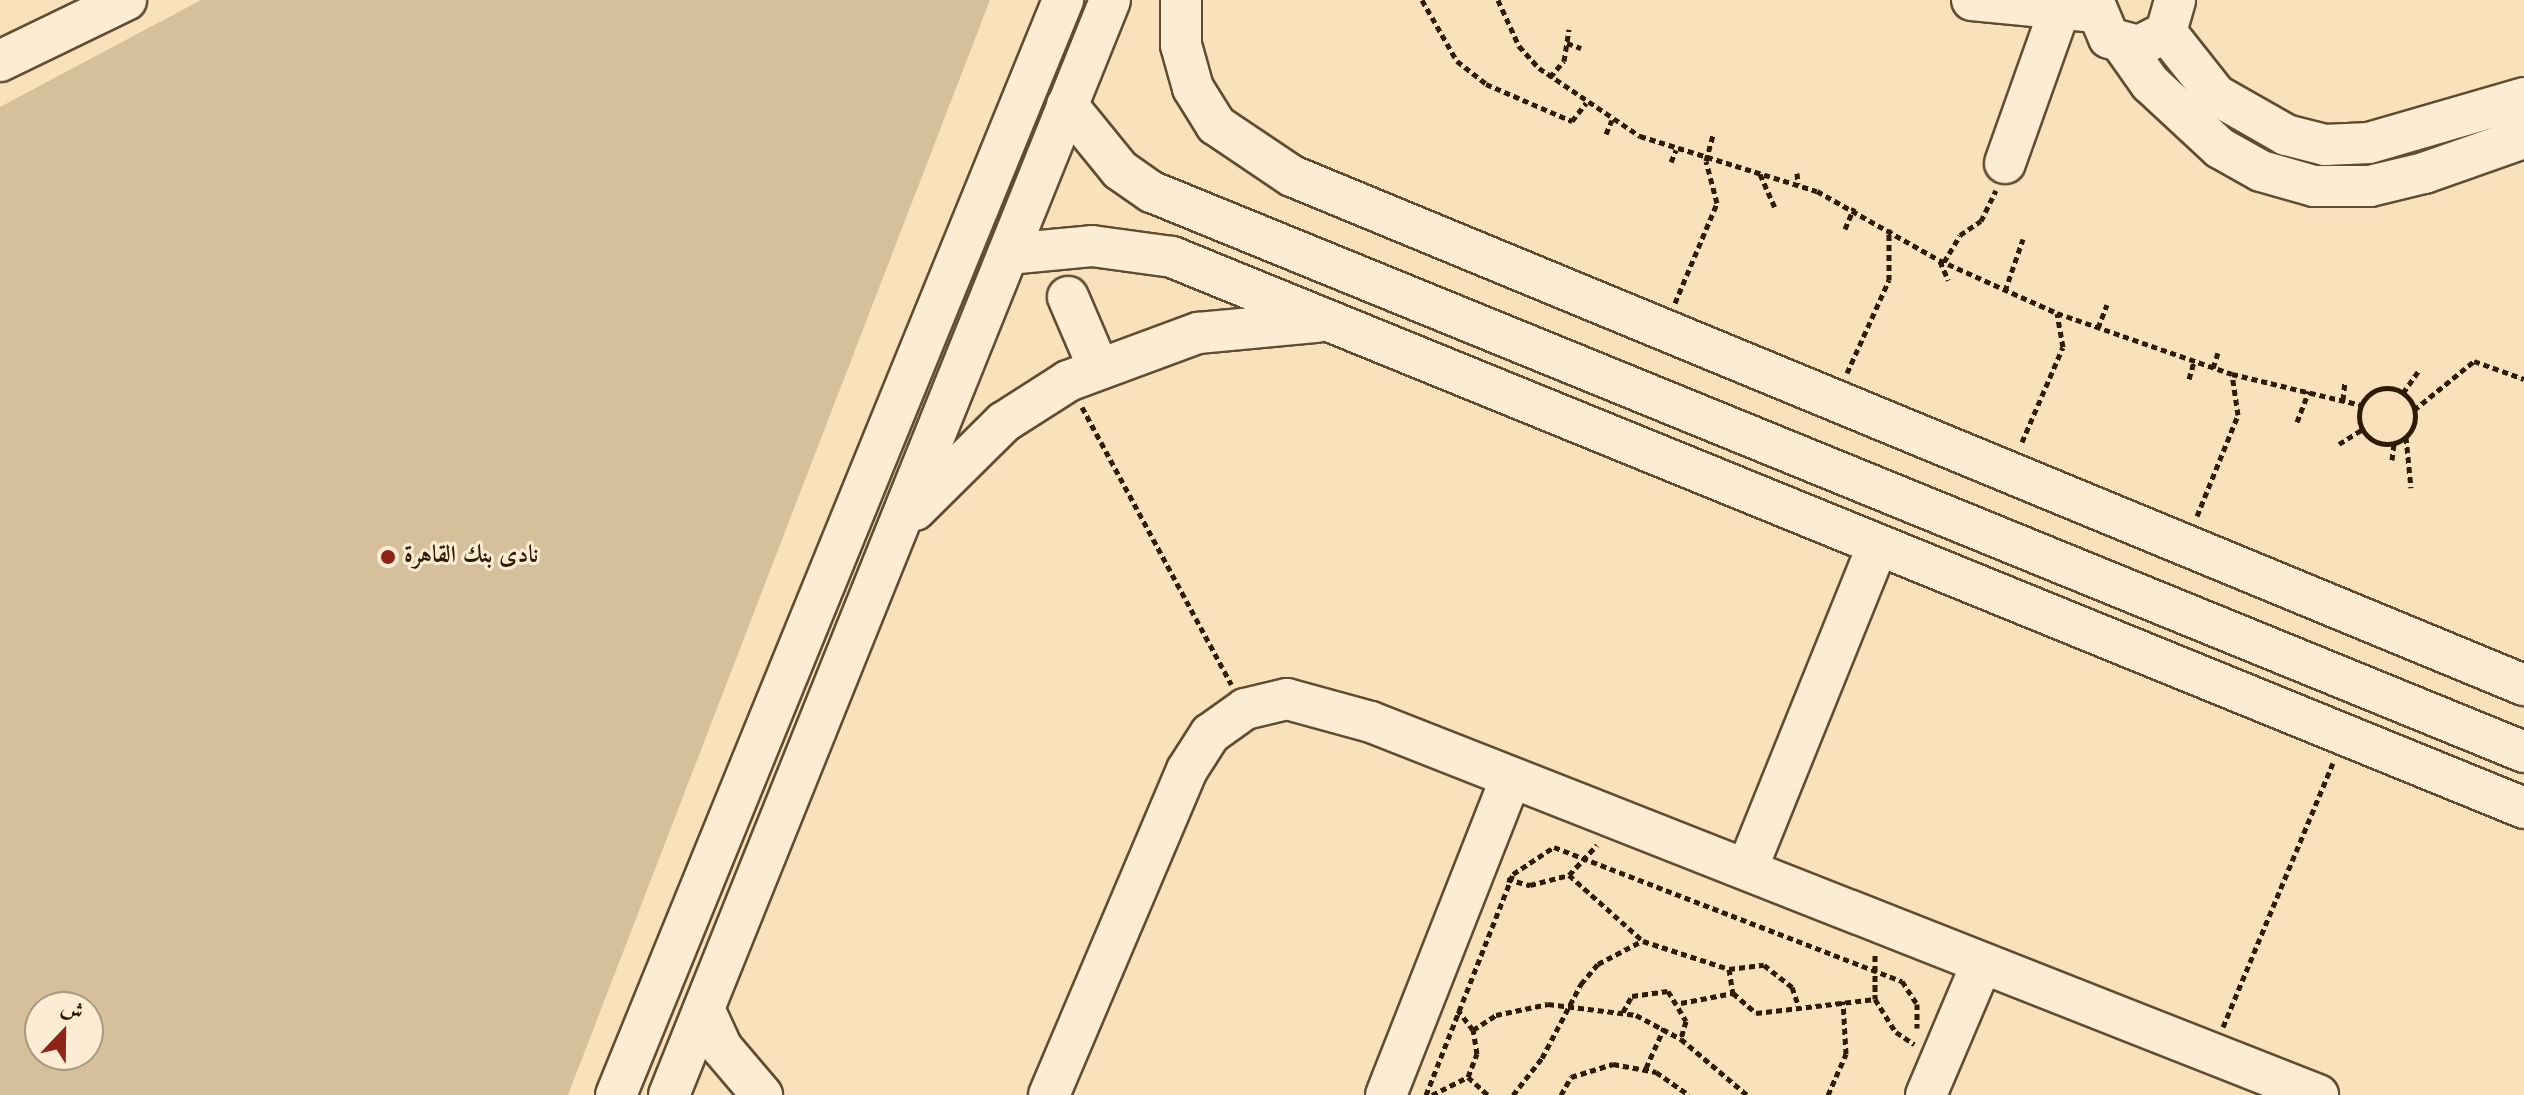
<!DOCTYPE html>
<html>
<head>
<meta charset="utf-8">
<style>
	body { margin:0 }
	#map { position:relative; width:2524px; height:1095px; overflow:hidden; background:#f9e1bb; font-family:"Old Standard TT",Amiri,serif }
	div>[style] { position:absolute }
	.green>* { inset:0; background:#d6c09c }
	.path>* { height:5px; margin-top:-2.5px; transform-origin:0; background:repeating-linear-gradient(90deg,#2d1c03 0 6px,transparent 0 10px) }
	.path>.ring { margin:-2.5px; padding:0; box-sizing:content-box; background:none; border:5px solid #2d1c03; border-radius:50% }
	.roads { filter:drop-shadow(2px 0 #604d31) drop-shadow(-2px 0 #604d31) drop-shadow(0 2px #604d31) drop-shadow(0 -2px #604d31) }
	.minor>* { height:40px; margin:-20px; padding:0 20px; transform-origin:20px; border-radius:20px; background:#fbecd3 }
	.dots>* { width:22px; height:22px; translate:-50% -50%; box-sizing:border-box; border:4px solid #fbecd3; border-radius:50% }
	span { translate:-50% -50%; white-space:nowrap; text-align:center; line-height:1.15; -webkit-text-stroke:6px #fbecd3; paint-order:stroke }
	.poi-label { font-size:24px; color:#2d1c03; font-weight:700 }
	.left { translate:0 -50%; text-align:left }
	.north { position:absolute; left:24px; top:991px; width:80px; height:80px; box-sizing:border-box; background:#fbecd3; border:2px solid #a99980; border-radius:50%; rotate:22deg; font-size:22px; font-weight:700; line-height:32px; text-align:center; color:#2d1c03 }
	.north::after { content:''; display:block; margin:auto; width:28px; height:36px; background:#8f2418; clip-path:polygon(50% 0,100% 100%,50% 72%,0 100%) }
</style>
</head>
<body>
<div id="map">
	<div class="green">
		<i style="clip-path:polygon(evenodd,201px 0,990px 0,568px 1095px,0 1095px,0 107px,201px 0,40px 1007px,88px 1007px,88px 1055px,40px 1055px,40px 1007px)"></i>
	</div>
	<div class="path">
		<i style="left:1422px;top:0;width:70px;rotate:60.2deg"></i>
		<i style="left:1457px;top:61px;width:37px;rotate:38deg"></i>
		<i style="left:1486px;top:84px;width:94px;rotate:23.3deg"></i>
		<i style="left:1572px;top:121px;width:23px;rotate:-52deg"></i>
		<i style="left:1498px;top:0;width:51px;rotate:65.5deg"></i>
		<i style="left:1519px;top:46px;width:30px;rotate:48deg"></i>
		<i style="left:1539px;top:68px;width:122px;rotate:34deg"></i>
		<i style="left:1640px;top:136px;width:185px;rotate:17.3deg"></i>
		<i style="left:1817px;top:191px;width:140px;rotate:29.5deg"></i>
		<i style="left:1939px;top:260px;width:129px;rotate:24.2deg"></i>
		<i style="left:2057px;top:313px;width:185px;rotate:19.2deg"></i>
		<i style="left:2232px;top:374px;width:133px;rotate:13.5deg"></i>
		<i style="left:1567px;top:43px;width:15px;rotate:20deg"></i>
		<i style="left:1550px;top:77px;width:21px;rotate:-49deg"></i>
		<i style="left:1564px;top:61px;width:32px;rotate:-81deg"></i>
		<i style="left:1606px;top:134px;width:15px;rotate:-67deg"></i>
		<i style="left:1671px;top:162px;width:13px;rotate:-67deg"></i>
		<i style="left:1797px;top:173px;width:11px;rotate:85deg"></i>
		<i style="left:1760px;top:174px;width:36px;rotate:66deg"></i>
		<i style="left:1845px;top:229px;width:23px;rotate:-67deg"></i>
		<i style="left:1940px;top:261px;width:21px;rotate:67deg"></i>
		<i style="left:1944px;top:262px;width:31px;rotate:-59deg"></i>
		<i style="left:1960px;top:235px;width:25px;rotate:-34deg"></i>
		<i style="left:1981px;top:221px;width:34px;rotate:-64deg"></i>
		<i style="left:2005px;top:291px;width:55px;rotate:-70.9deg"></i>
		<i style="left:1675px;top:303px;width:108px;rotate:-67.2deg"></i>
		<i style="left:1717px;top:203px;width:43px;rotate:-104.7deg"></i>
		<i style="left:1706px;top:161px;width:27px;rotate:-75deg"></i>
		<i style="left:2098px;top:328px;width:25px;rotate:-69deg"></i>
		<i style="left:2213px;top:368px;width:16px;rotate:-72deg"></i>
		<i style="left:1847px;top:373px;width:102px;rotate:-65.7deg"></i>
		<i style="left:1889px;top:280px;width:51px;rotate:-90deg"></i>
		<i style="left:2189px;top:379px;width:18px;rotate:-74deg"></i>
		<i class="ring" style="left:2359px;top:388px;width:51px;height:51px"></i>
		<i style="left:2403px;top:393px;width:28px;rotate:-55deg"></i>
		<i style="left:2343px;top:400px;width:18px;rotate:-84deg"></i>
		<i style="left:1082px;top:407px;width:315px;rotate:61.7deg"></i>
		<i style="left:2414px;top:410px;width:77px;rotate:-39.2deg"></i>
		<i style="left:2474px;top:361px;width:53px;rotate:19.8deg"></i>
		<i style="left:2297px;top:422px;width:33px;rotate:-69deg"></i>
		<i style="left:2406px;top:437px;width:51px;rotate:84.4deg"></i>
		<i style="left:2022px;top:442px;width:103px;rotate:-66.7deg"></i>
		<i style="left:2063px;top:347px;width:34px;rotate:-100deg"></i>
		<i style="left:2339px;top:444px;width:28px;rotate:-32deg"></i>
		<i style="left:2392px;top:460px;width:17px;rotate:-83deg"></i>
		<i style="left:2197px;top:516px;width:109px;rotate:-67.9deg"></i>
		<i style="left:2238px;top:415px;width:41px;rotate:-98.3deg"></i>
		<i style="left:1569px;top:875px;width:99px;rotate:41.7deg"></i>
		<i style="left:1643px;top:941px;width:90px;rotate:18deg"></i>
		<i style="left:1729px;top:969px;width:35px;rotate:-7deg"></i>
		<i style="left:1764px;top:965px;width:36px;rotate:38deg"></i>
		<i style="left:1792px;top:987px;width:18px;rotate:71deg"></i>
		<i style="left:1507px;top:879px;width:24px;rotate:15deg"></i>
		<i style="left:1530px;top:885px;width:40px;rotate:-14.4deg"></i>
		<i style="left:1569px;top:875px;width:41px;rotate:-47deg"></i>
		<i style="left:1875px;top:955px;width:44px;rotate:90deg"></i>
		<i style="left:1875px;top:999px;width:39px;rotate:58deg"></i>
		<i style="left:1896px;top:1032px;width:22px;rotate:34deg"></i>
		<i style="left:1729px;top:969px;width:24px;rotate:81deg"></i>
		<i style="left:1733px;top:993px;width:30px;rotate:41deg"></i>
		<i style="left:1756px;top:1013px;width:120px;rotate:-6.7deg"></i>
		<i style="left:1681px;top:1003px;width:53px;rotate:-10.9deg"></i>
		<i style="left:1623px;top:1012px;width:18px;rotate:-61deg"></i>
		<i style="left:1632px;top:996px;width:36px;rotate:-8deg"></i>
		<i style="left:1668px;top:991px;width:35px;rotate:59deg"></i>
		<i style="left:1686px;top:1021px;width:19px;rotate:106deg"></i>
		<i style="left:2223px;top:1027px;width:286px;rotate:-67.4deg"></i>
		<i style="left:1473px;top:1030px;width:27px;rotate:-33deg"></i>
		<i style="left:1496px;top:1015px;width:53px;rotate:-11.9deg"></i>
		<i style="left:1548px;top:1004px;width:89px;rotate:7.1deg"></i>
		<i style="left:1636px;top:1015px;width:51px;rotate:28.1deg"></i>
		<i style="left:1681px;top:1039px;width:87px;rotate:40.3deg"></i>
		<i style="left:1646px;top:1068px;width:44px;rotate:-65.8deg"></i>
		<i style="left:1468px;top:1077px;width:27px;rotate:42deg"></i>
		<i style="left:1426px;top:1095px;width:238px;rotate:-68.5deg"></i>
		<i style="left:1513px;top:874px;width:49px;rotate:-33.4deg"></i>
		<i style="left:1554px;top:847px;width:373px;rotate:21.1deg"></i>
		<i style="left:1902px;top:981px;width:27px;rotate:57deg"></i>
		<i style="left:1917px;top:1004px;width:24px;rotate:90deg"></i>
		<i style="left:1432px;top:1095px;width:40px;rotate:-26.6deg"></i>
		<i style="left:1468px;top:1077px;width:25px;rotate:-69deg"></i>
		<i style="left:1477px;top:1054px;width:24px;rotate:-99deg"></i>
		<i style="left:1473px;top:1030px;width:25px;rotate:-127deg"></i>
		<i style="left:1513px;top:1095px;width:47px;rotate:-51.9deg"></i>
		<i style="left:1542px;top:1058px;width:84px;rotate:-62.2deg"></i>
		<i style="left:1581px;top:984px;width:26px;rotate:-50deg"></i>
		<i style="left:1598px;top:964px;width:50px;rotate:-27.6deg"></i>
		<i style="left:1561px;top:1095px;width:21px;rotate:-61deg"></i>
		<i style="left:1571px;top:1077px;width:44px;rotate:-17.2deg"></i>
		<i style="left:1613px;top:1064px;width:44px;rotate:10.5deg"></i>
		<i style="left:1656px;top:1072px;width:40px;rotate:34.9deg"></i>
		<i style="left:1828px;top:1095px;width:45px;rotate:-66.3deg"></i>
		<i style="left:1846px;top:1054px;width:53px;rotate:-93.2deg"></i>
	</div>
	<div class="roads">
		<div class="minor">
			<i style="left:1181px;top:0;width:45px;rotate:90deg"></i>
			<i style="left:1181px;top:45px;width:45px;rotate:74.4deg"></i>
			<i style="left:1193px;top:88px;width:44px;rotate:58.1deg"></i>
			<i style="left:1216px;top:125px;width:92px;rotate:33.9deg"></i>
			<i style="left:1292px;top:176px;width:1333px;rotate:22.45deg"></i>
			<i style="left:1972px;top:0;width:114px;rotate:5.6deg"></i>
			<i style="left:2093px;top:0;width:41px;rotate:67.2deg"></i>
			<i style="left:2109px;top:38px;width:31px;rotate:15deg"></i>
			<i style="left:2139px;top:46px;width:30px;rotate:-27deg"></i>
			<i style="left:2166px;top:32px;width:33px;rotate:-74deg"></i>
			<i style="left:2166px;top:32px;width:80px;rotate:51.6deg"></i>
			<i style="left:2216px;top:95px;width:81px;rotate:29.7deg"></i>
			<i style="left:2286px;top:135px;width:40px;rotate:14.4deg"></i>
			<i style="left:2325px;top:145px;width:44px;rotate:-2.6deg"></i>
			<i style="left:2369px;top:143px;width:161px;rotate:-16.2deg"></i>
			<i style="left:2123px;top:45px;width:47px;rotate:54.6deg"></i>
			<i style="left:2150px;top:83px;width:96px;rotate:42.9deg"></i>
			<i style="left:2220px;top:148px;width:47px;rotate:29.3deg"></i>
			<i style="left:2261px;top:171px;width:55px;rotate:15.8deg"></i>
			<i style="left:2314px;top:186px;width:56px"></i>
			<i style="left:2370px;top:186px;width:56px;rotate:-13.5deg"></i>
			<i style="left:2424px;top:173px;width:106px;rotate:-19.3deg"></i>
			<i style="left:0;top:61px;width:140px;rotate:-25.8deg"></i>
			<i style="left:1067px;top:105px;width:84px;rotate:50.8deg"></i>
			<i style="left:1120px;top:170px;width:39px;rotate:35deg"></i>
			<i style="left:1152px;top:192px;width:1482px;rotate:22.2deg"></i>
			<i style="left:2005px;top:163px;width:161px;rotate:-70.4deg"></i>
			<i style="left:1008px;top:254px;width:84px;rotate:-5.4deg"></i>
			<i style="left:1092px;top:246px;width:81px;rotate:7.8deg"></i>
			<i style="left:1172px;top:257px;width:1460px;rotate:22.17deg"></i>
			<i style="left:1068px;top:297px;width:76px;rotate:66.8deg"></i>
			<i style="left:915px;top:510px;width:125px;rotate:-44.7deg"></i>
			<i style="left:1004px;top:422px;width:76px;rotate:-32.6deg"></i>
			<i style="left:1068px;top:381px;width:139px;rotate:-20.3deg"></i>
			<i style="left:1198px;top:333px;width:120px;rotate:-5.3deg"></i>
			<i style="left:1747px;top:869px;width:349px;rotate:-68deg"></i>
			<i style="left:704px;top:1009px;width:43px;rotate:65.2deg"></i>
			<i style="left:722px;top:1048px;width:62px;rotate:49.6deg"></i>
			<i style="left:616px;top:1095px;width:1183px;rotate:-67.79deg"></i>
			<i style="left:669px;top:1095px;width:1180px;rotate:-68.06deg"></i>
			<i style="left:1049px;top:1095px;width:353px;rotate:-67deg"></i>
			<i style="left:1187px;top:770px;width:43px;rotate:-57.4deg"></i>
			<i style="left:1210px;top:734px;width:43px;rotate:-35.5deg"></i>
			<i style="left:1245px;top:709px;width:43px;rotate:-13.4deg"></i>
			<i style="left:1287px;top:699px;width:87px;rotate:15.3deg"></i>
			<i style="left:1371px;top:722px;width:1018px;rotate:21.5deg"></i>
			<i style="left:1386px;top:1095px;width:341px;rotate:-68.5deg"></i>
			<i style="left:1926px;top:1095px;width:143px;rotate:-67deg"></i>
		</div>
	</div>
	<div class="dots">
		<i style="left:388px;top:557px;background:#8f2418"></i>
	</div>
	<div class="poi-label">
		<span class="left" style="left:404px;top:557px">نادى بنك القاهرة</span>
	</div>
	<div class="north">ش</div>
</div>
</body>
</html>
